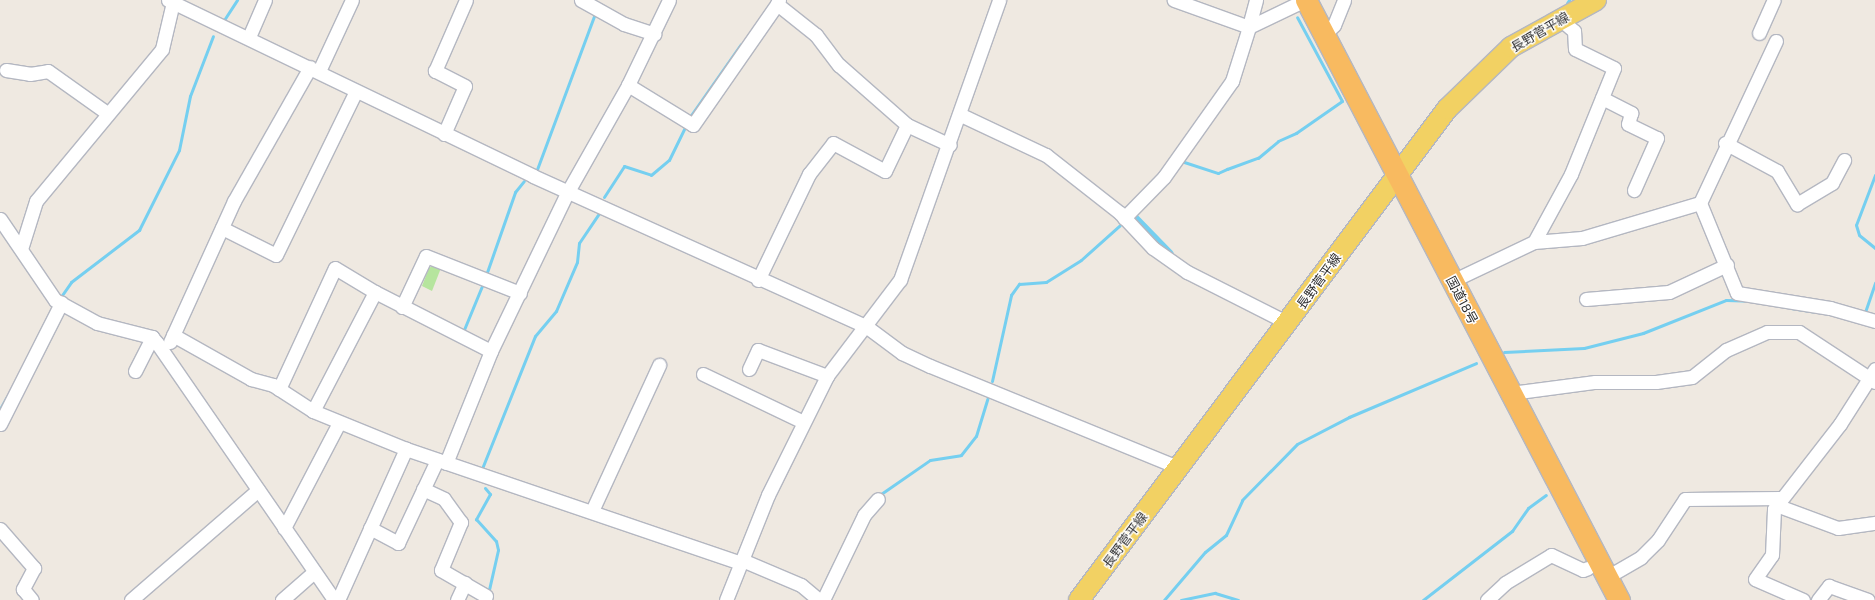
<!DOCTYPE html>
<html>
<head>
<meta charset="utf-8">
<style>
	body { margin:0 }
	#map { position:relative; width:1875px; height:600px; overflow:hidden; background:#efe9e1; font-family:"Exo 2","Noto Sans JP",sans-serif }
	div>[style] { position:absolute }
	.green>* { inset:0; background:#b6e59e }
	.stream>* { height:3px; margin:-1.5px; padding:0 1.5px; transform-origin:1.5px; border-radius:1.5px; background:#75cff0 }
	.canal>* { height:11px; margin:-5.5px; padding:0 5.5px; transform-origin:5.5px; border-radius:5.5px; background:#75cff0 }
	.roads { filter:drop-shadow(1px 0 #b4b7c1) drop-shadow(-1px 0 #b4b7c1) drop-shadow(0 1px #b4b7c1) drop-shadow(0 -1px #b4b7c1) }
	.minor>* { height:13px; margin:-6.5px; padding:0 6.5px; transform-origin:6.5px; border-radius:6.5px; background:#fff }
	.primary>* { height:20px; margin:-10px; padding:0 10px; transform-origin:10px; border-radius:10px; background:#f2d163 }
	.trunk>* { height:21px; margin:-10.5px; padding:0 10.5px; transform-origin:10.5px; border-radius:10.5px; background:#f8ba60 }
	span { translate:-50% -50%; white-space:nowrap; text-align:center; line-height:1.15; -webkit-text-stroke:3px #fff; paint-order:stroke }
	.street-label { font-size:13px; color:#2e2e2e }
</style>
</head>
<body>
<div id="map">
	<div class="green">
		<i style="clip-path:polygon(434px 265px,441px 268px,432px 291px,422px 286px,429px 268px)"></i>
	</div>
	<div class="stream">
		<i style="left:1567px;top:3px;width:4px;rotate:-56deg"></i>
		<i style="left:224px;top:20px;width:24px;rotate:-57deg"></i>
		<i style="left:689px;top:118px;width:90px;rotate:-54.9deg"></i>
		<i style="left:1181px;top:161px;width:39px;rotate:18deg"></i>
		<i style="left:1218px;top:173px;width:10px;rotate:-24deg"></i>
		<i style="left:1227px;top:169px;width:33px;rotate:-20deg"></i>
		<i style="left:1258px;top:158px;width:26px;rotate:-40deg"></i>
		<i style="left:1278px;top:141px;width:20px;rotate:-24deg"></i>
		<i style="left:1296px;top:133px;width:56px;rotate:-34.8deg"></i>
		<i style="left:1342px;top:101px;width:95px;rotate:-118.2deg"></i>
		<i style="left:536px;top:172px;width:166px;rotate:-69.6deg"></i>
		<i style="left:1875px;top:175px;width:53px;rotate:110.8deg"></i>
		<i style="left:1856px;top:225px;width:10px;rotate:73deg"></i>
		<i style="left:1859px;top:235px;width:21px;rotate:39deg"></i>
		<i style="left:604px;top:197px;width:37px;rotate:-57deg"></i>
		<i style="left:624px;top:166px;width:28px;rotate:18deg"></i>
		<i style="left:651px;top:175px;width:23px;rotate:-40deg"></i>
		<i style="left:669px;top:160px;width:39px;rotate:-64deg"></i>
		<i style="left:486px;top:275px;width:88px;rotate:-70.7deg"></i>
		<i style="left:515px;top:192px;width:14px;rotate:-51deg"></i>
		<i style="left:60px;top:298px;width:19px;rotate:-55deg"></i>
		<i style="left:71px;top:282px;width:86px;rotate:-37.4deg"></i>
		<i style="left:139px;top:230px;width:89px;rotate:-63.4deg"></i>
		<i style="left:179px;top:150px;width:55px;rotate:-78.5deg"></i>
		<i style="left:190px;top:96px;width:64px;rotate:-69deg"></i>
		<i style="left:1791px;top:308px;width:26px;rotate:9deg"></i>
		<i style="left:1864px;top:315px;width:34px;rotate:-71deg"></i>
		<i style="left:463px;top:332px;width:50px;rotate:-67.6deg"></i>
		<i style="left:1504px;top:352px;width:80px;rotate:-2.9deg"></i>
		<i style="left:1584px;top:348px;width:61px;rotate:-14.3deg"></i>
		<i style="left:1643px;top:333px;width:89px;rotate:-21.7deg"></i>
		<i style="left:1726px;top:300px;width:24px;rotate:2deg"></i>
		<i style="left:992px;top:381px;width:88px;rotate:-77.5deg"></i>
		<i style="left:1011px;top:295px;width:14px;rotate:-54deg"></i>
		<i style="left:1019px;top:284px;width:27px;rotate:-4deg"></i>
		<i style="left:1046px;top:282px;width:41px;rotate:-32.2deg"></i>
		<i style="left:1081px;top:260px;width:52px;rotate:-41.9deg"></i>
		<i style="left:0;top:409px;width:13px;rotate:-61deg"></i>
		<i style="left:481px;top:471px;width:145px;rotate:-68.2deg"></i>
		<i style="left:535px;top:336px;width:33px;rotate:-50deg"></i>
		<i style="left:556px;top:311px;width:53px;rotate:-66.8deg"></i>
		<i style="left:577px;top:262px;width:19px;rotate:-84deg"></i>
		<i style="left:579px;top:243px;width:36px;rotate:-56deg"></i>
		<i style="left:485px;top:488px;width:8px;rotate:50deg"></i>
		<i style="left:490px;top:494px;width:29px;rotate:119deg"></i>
		<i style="left:476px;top:519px;width:30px;rotate:48deg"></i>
		<i style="left:496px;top:541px;width:9px;rotate:77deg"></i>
		<i style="left:498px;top:550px;width:45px;rotate:102.8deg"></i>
		<i style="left:878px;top:496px;width:63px;rotate:-34.7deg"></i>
		<i style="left:930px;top:460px;width:31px;rotate:-9deg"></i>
		<i style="left:961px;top:455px;width:24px;rotate:-52deg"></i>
		<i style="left:976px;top:436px;width:39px;rotate:-73deg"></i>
		<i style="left:823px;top:587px;width:26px;rotate:-65deg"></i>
		<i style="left:1164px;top:600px;width:63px;rotate:-49.5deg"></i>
		<i style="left:1205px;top:552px;width:27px;rotate:-39deg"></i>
		<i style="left:1226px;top:535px;width:38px;rotate:-65deg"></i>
		<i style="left:1242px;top:500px;width:78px;rotate:-45.5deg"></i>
		<i style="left:1297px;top:444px;width:59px;rotate:-27.4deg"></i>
		<i style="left:1349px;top:417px;width:138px;rotate:-23deg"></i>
		<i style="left:1181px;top:600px;width:35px;rotate:-12deg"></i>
		<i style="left:1215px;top:593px;width:24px;rotate:17deg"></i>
		<i style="left:1423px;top:600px;width:113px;rotate:-37.8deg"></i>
		<i style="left:1512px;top:531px;width:28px;rotate:-55deg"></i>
		<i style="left:1528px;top:508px;width:22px;rotate:-36deg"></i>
	</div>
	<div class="canal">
		<i style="left:1131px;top:216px;width:53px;rotate:45.8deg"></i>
	</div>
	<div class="roads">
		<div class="minor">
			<i style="left:168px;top:0;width:405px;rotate:25.7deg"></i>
			<i style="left:533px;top:176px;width:367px;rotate:24.3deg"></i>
			<i style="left:867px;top:327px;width:44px;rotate:36.6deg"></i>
			<i style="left:902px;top:353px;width:31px;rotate:25deg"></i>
			<i style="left:930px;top:366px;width:270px;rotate:22.2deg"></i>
			<i style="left:581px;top:0;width:49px;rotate:29.2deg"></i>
			<i style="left:624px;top:24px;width:32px;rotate:18deg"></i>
			<i style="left:779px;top:0;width:4px;rotate:117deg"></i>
			<i style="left:777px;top:4px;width:50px;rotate:38.5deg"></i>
			<i style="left:816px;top:35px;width:38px;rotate:53deg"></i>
			<i style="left:839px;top:65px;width:91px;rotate:41.4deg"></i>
			<i style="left:907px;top:125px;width:47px;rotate:24.9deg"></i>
			<i style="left:1256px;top:0;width:28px;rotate:105deg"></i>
			<i style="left:1249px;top:27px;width:62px;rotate:-25.7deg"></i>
			<i style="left:1759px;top:33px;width:36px;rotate:-66deg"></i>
			<i style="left:1324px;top:35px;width:14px;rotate:-45deg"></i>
			<i style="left:1334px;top:25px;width:27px;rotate:-68deg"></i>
			<i style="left:249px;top:37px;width:40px;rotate:-66.6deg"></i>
			<i style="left:6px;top:70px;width:24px;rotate:9deg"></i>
			<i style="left:30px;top:74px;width:18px;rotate:-9deg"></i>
			<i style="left:48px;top:71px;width:72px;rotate:35.4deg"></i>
			<i style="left:319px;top:71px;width:78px;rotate:-65.1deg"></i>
			<i style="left:628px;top:85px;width:76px;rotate:31.6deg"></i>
			<i style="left:693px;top:125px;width:147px;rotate:-55.2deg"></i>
			<i style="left:1602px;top:98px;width:33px;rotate:27deg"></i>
			<i style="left:1631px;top:113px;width:11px;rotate:105deg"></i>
			<i style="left:1628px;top:124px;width:32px;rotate:26deg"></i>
			<i style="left:1657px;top:138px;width:57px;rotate:113.9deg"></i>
			<i style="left:961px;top:115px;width:94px;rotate:25.2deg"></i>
			<i style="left:1046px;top:155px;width:94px;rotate:38.1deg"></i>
			<i style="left:1120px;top:213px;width:48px;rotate:46.7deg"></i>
			<i style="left:1153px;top:248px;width:42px;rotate:35.2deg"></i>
			<i style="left:1187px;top:272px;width:113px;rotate:26.8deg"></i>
			<i style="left:444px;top:134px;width:52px;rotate:-66.4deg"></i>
			<i style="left:465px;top:86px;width:34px;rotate:-153deg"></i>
			<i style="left:435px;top:71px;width:77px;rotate:-66.4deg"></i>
			<i style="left:1725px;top:143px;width:59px;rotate:28.3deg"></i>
			<i style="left:1777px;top:171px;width:39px;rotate:59deg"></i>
			<i style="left:1797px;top:204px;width:41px;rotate:-31deg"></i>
			<i style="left:1832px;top:183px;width:26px;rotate:-62deg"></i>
			<i style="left:1700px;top:203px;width:179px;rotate:-64.9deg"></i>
			<i style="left:1124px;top:218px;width:57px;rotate:-45.7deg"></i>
			<i style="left:1164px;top:177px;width:118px;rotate:-54.7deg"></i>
			<i style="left:1232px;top:81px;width:57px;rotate:-72.5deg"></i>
			<i style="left:1249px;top:27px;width:80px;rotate:-160.2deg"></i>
			<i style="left:0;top:219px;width:98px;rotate:55.8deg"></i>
			<i style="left:55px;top:300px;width:48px;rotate:28.7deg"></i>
			<i style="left:97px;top:323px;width:57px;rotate:14.3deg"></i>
			<i style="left:152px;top:337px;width:8px;rotate:50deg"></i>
			<i style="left:157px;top:343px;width:312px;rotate:55.4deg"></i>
			<i style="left:222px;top:228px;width:60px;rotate:26.6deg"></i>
			<i style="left:276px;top:255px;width:182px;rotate:-64deg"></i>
			<i style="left:1534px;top:242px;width:77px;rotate:-61.4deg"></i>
			<i style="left:1571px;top:174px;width:114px;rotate:-67.9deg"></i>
			<i style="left:1614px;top:68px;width:43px;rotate:-154deg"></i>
			<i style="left:1575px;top:49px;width:18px;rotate:-93deg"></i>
			<i style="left:1574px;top:31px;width:17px;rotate:-140deg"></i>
			<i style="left:21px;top:249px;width:50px;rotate:-72.6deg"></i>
			<i style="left:36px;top:201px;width:197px;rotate:-50.3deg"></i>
			<i style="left:162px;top:49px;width:48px;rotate:-76.8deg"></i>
			<i style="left:758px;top:280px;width:118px;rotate:-64.3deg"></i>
			<i style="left:809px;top:174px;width:39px;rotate:-52deg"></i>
			<i style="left:833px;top:143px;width:59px;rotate:28.3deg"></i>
			<i style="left:885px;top:171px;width:51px;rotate:-64.4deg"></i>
			<i style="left:1452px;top:281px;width:91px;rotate:-25.4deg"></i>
			<i style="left:1534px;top:242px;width:48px;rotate:-4.8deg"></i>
			<i style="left:1582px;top:238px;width:123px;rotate:-16.5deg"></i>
			<i style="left:1700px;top:203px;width:97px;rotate:67.7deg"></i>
			<i style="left:1737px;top:293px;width:94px;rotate:9.2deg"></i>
			<i style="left:1830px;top:308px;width:47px;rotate:16.1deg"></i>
			<i style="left:1586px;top:299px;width:83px;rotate:-4.8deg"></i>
			<i style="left:1669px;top:292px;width:64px;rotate:-25deg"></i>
			<i style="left:402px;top:307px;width:56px;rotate:-64.8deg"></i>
			<i style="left:426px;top:256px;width:101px;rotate:21.5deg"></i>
			<i style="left:173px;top:335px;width:90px;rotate:29.4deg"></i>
			<i style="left:251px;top:379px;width:23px;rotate:15deg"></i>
			<i style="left:273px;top:385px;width:48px;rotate:33deg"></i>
			<i style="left:313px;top:411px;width:134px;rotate:-62.5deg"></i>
			<i style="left:375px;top:292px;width:130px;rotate:27deg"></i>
			<i style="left:170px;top:342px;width:155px;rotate:-65.6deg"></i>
			<i style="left:234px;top:201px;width:154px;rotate:-60.4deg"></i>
			<i style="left:749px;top:369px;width:21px;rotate:-65deg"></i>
			<i style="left:758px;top:350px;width:74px;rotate:20.6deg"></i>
			<i style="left:135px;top:371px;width:38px;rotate:-63deg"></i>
			<i style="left:703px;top:374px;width:111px;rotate:25.6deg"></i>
			<i style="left:279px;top:389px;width:133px;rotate:-65.2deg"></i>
			<i style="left:335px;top:268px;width:47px;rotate:31deg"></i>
			<i style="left:1511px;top:393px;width:85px;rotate:-7.5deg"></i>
			<i style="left:1595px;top:382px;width:61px"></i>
			<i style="left:1656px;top:382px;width:36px;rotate:-8deg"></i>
			<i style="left:1692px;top:377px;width:43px;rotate:-38.5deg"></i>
			<i style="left:1726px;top:350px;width:45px;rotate:-23.7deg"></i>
			<i style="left:1767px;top:332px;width:32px"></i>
			<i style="left:1799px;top:332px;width:91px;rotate:33.3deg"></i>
			<i style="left:313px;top:411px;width:100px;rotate:22.2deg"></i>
			<i style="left:406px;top:449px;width:353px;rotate:18.8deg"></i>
			<i style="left:0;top:424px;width:136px;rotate:-63.2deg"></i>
			<i style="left:446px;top:463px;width:121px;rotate:-68.1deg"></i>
			<i style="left:491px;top:351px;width:175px;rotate:-64.3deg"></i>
			<i style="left:567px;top:193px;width:124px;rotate:-60.5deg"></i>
			<i style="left:628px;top:85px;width:94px;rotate:-64.2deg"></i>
			<i style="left:423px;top:489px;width:23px;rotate:25deg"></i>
			<i style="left:444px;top:499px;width:29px;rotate:54deg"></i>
			<i style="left:461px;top:522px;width:52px;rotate:112.6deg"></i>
			<i style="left:441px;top:570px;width:52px;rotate:30deg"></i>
			<i style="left:1776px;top:505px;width:66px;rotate:20.4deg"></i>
			<i style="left:1838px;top:528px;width:37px;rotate:-8deg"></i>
			<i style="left:592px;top:511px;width:161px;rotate:-65.3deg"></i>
			<i style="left:284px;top:528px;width:119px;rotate:-62.4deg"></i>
			<i style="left:370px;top:528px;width:32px;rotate:28deg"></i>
			<i style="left:398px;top:543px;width:92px;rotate:-64.8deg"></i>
			<i style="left:0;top:529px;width:52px;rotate:48.9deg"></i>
			<i style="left:34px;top:568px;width:24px;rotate:118deg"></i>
			<i style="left:23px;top:589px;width:14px;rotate:51deg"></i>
			<i style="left:742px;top:560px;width:64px;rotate:23deg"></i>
			<i style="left:801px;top:585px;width:23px;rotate:40deg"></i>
			<i style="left:1607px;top:577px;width:39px;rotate:-30deg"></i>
			<i style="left:1641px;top:557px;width:24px;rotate:-45deg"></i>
			<i style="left:1658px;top:540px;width:49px;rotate:-56.6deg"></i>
			<i style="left:1685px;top:499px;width:95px;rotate:-0.6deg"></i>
			<i style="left:131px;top:600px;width:168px;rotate:-40.9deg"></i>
			<i style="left:282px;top:600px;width:43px;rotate:-41.2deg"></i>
			<i style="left:338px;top:600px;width:166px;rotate:-65.8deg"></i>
			<i style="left:457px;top:600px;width:19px;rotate:-65deg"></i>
			<i style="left:726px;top:600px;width:113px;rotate:-68.2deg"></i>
			<i style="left:768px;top:495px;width:133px;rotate:-63.6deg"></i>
			<i style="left:827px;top:376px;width:121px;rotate:-52.8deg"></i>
			<i style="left:900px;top:280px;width:297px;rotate:-70.5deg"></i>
			<i style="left:823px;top:600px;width:94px;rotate:-64.2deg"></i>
			<i style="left:864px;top:515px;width:21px;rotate:-49deg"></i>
			<i style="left:1487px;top:600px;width:25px;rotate:-43deg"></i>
			<i style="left:1505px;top:583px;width:54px;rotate:-31.3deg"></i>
			<i style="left:1551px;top:555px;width:35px;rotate:25deg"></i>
			<i style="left:1583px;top:570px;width:5px;rotate:-22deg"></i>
			<i style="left:1803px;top:600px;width:52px;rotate:-156.4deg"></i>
			<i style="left:1755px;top:579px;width:29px;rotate:-55deg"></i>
			<i style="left:1772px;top:555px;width:46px;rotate:-87.5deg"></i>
			<i style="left:1774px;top:509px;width:108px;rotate:-52.2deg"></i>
			<i style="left:1840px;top:424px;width:65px;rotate:-57.5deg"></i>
			<i style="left:1818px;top:600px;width:18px;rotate:-52deg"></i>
			<i style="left:1829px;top:586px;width:41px;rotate:19.7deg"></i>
		</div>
		<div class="primary">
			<i style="left:1079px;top:600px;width:614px;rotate:-53.15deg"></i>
			<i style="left:1447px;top:109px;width:89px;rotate:-44.1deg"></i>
			<i style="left:1511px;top:47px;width:97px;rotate:-28.9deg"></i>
		</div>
		<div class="trunk">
			<i style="left:1306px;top:0;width:677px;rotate:62.45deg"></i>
		</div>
	</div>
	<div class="street-label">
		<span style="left:1540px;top:32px;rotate:-30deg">長野菅平線</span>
		<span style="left:1319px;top:281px;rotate:-54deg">長野菅平線</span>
		<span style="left:1462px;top:300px;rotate:62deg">国道18号</span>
		<span style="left:1125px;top:540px;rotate:-53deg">長野菅平線</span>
	</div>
</div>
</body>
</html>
